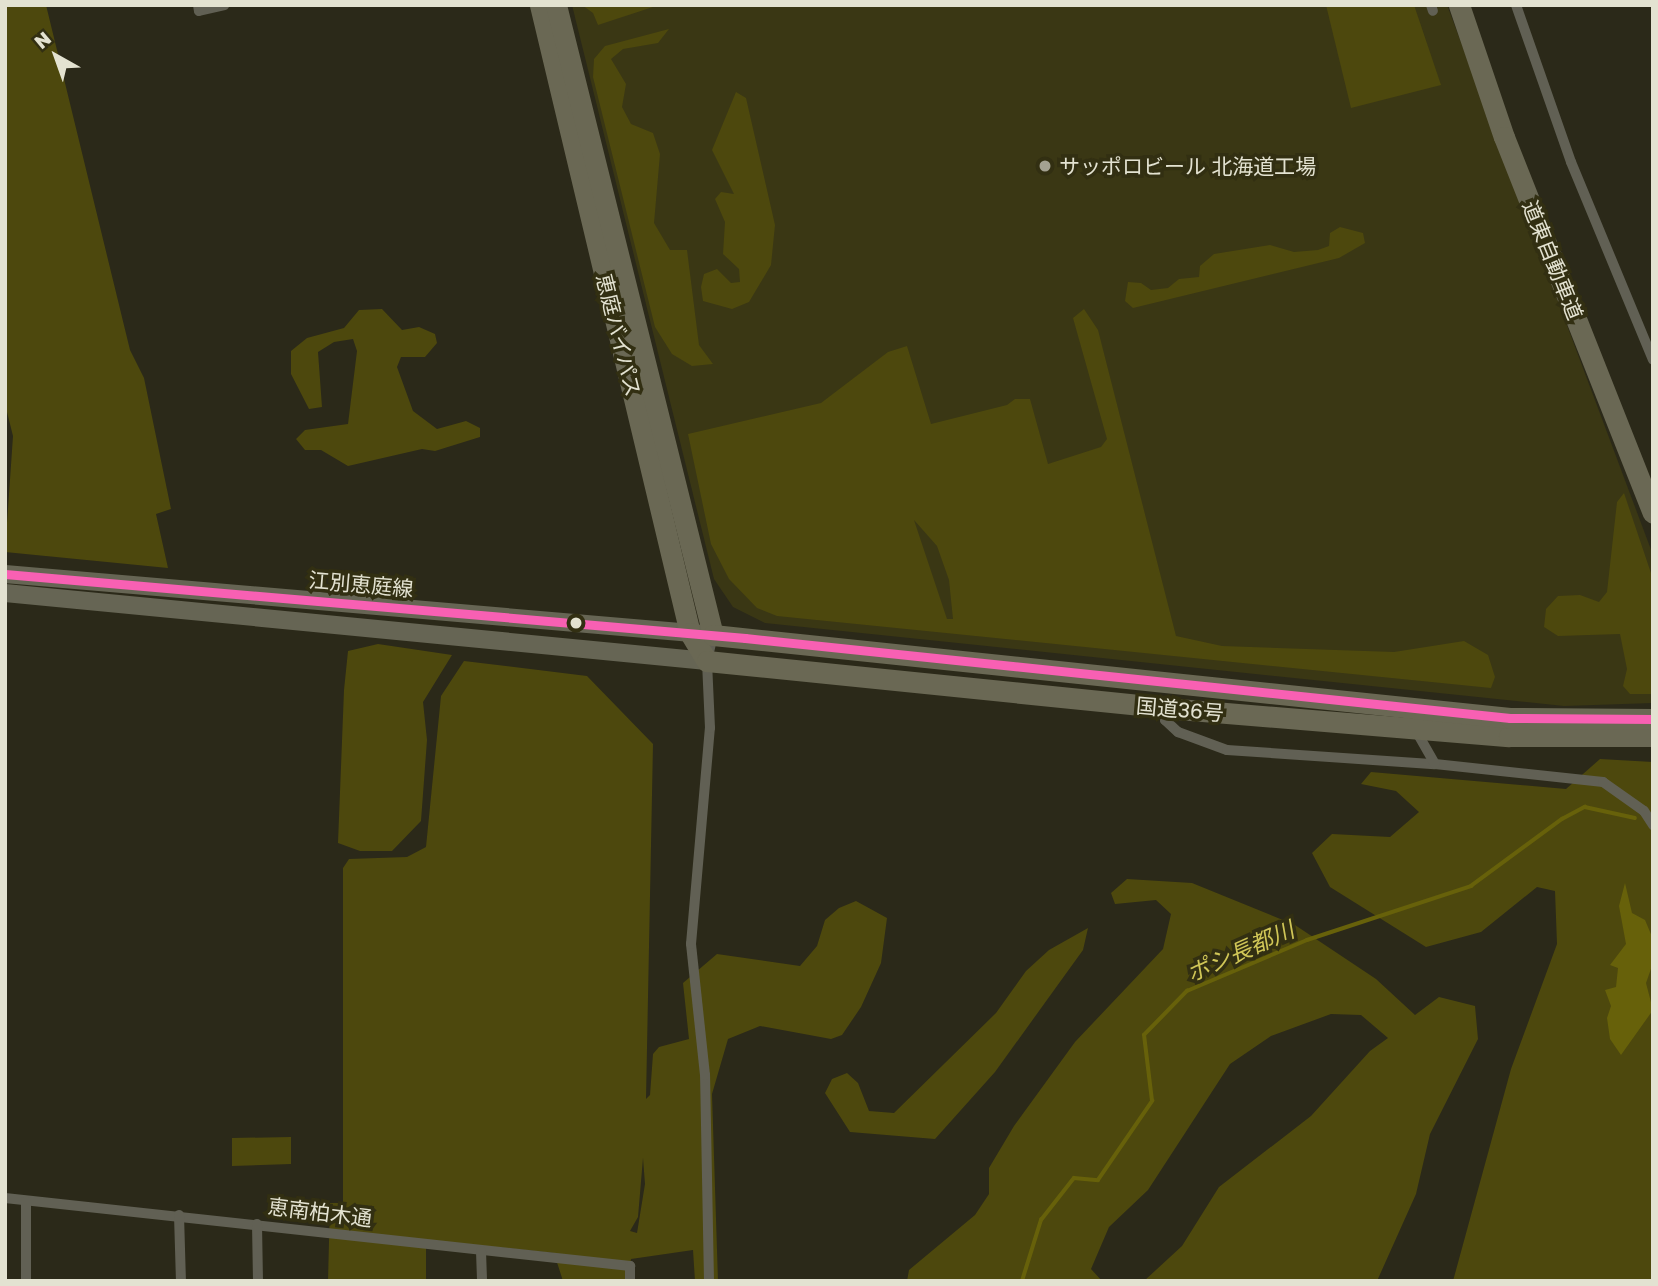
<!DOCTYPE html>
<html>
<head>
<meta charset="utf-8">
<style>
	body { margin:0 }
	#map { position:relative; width:1658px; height:1286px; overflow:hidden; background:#2b2919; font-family:"Golos Text","Noto Sans JP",sans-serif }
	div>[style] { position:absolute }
	.built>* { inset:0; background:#3a3714 }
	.green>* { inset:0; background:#4d480d }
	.water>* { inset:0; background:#67610a }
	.stream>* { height:3.5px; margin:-1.75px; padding:0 1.75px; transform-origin:1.75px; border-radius:1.75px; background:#67610a }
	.street>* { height:10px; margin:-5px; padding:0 5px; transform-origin:5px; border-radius:5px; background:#616054 }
	.primary>* { height:18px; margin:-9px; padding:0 9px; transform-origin:9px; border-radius:9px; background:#666554 }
	.highway>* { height:21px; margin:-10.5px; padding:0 10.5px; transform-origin:10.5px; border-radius:10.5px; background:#6a6854 }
	.bus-1>* { height:9px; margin:-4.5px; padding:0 4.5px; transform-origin:4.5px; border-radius:4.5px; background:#f860b3 }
	.dots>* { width:19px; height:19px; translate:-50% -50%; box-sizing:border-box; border:4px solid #322f12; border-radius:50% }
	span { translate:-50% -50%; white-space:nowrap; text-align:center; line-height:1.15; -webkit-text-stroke:7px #322f12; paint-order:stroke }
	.poi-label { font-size:21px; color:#e3e2d1 }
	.left { translate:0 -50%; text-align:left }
	.street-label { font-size:21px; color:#e3e2d1 }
	.water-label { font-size:23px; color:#d0c657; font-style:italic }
	.frame { position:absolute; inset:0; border:7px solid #e3e2d1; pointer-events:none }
	.north { position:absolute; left:21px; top:21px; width:70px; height:70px; -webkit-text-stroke:5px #322f12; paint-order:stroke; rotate:320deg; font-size:19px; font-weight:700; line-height:28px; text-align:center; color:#e3e2d1 }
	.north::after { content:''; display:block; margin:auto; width:24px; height:32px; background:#e3e2d1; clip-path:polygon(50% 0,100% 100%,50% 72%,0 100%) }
</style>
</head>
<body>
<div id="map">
	<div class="built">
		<i style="clip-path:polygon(572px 5px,1447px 5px,1653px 555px,1653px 703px,1564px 706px,765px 623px,733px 607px,714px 579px)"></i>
	</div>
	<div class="green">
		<i style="clip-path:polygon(5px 5px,46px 5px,130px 350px,144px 378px,171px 509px,156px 514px,168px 568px,5px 552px,13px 436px,5px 404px)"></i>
		<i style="clip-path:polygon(582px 5px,659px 5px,598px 25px,593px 13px)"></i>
		<i style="clip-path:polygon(1326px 5px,1414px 5px,1441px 85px,1351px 108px)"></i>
		<i style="clip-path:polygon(669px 29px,658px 43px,623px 49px,611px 59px,626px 84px,622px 107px,631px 124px,653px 133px,660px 154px,654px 223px,670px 250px,687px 250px,699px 345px,713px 364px,692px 366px,672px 354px,655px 327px,593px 77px,594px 59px,605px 46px)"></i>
		<i style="clip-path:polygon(736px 92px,746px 98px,775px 225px,771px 265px,749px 302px,732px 309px,703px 301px,701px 287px,704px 274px,717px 269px,731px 283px,740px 282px,739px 269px,723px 254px,725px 222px,715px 199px,721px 192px,734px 194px,712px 150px)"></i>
		<i style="clip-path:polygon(1340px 227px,1363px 233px,1365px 243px,1339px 258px,1133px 308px,1125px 301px,1128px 282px,1141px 283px,1151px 290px,1168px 288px,1179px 279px,1199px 277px,1200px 266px,1214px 254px,1270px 245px,1294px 252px,1318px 250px,1329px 246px,1330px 233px)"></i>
		<i style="clip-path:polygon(382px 309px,402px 330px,419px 327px,435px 334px,437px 343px,425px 357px,401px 357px,397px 367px,413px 411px,437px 429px,466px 421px,480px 428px,480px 437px,435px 451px,422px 449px,348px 466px,321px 450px,305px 450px,296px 439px,305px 430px,348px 424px,357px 351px,353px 339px,334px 342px,318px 352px,322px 407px,309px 409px,291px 374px,291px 351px,307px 338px,344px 328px,359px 310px)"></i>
		<i style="clip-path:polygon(evenodd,1084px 309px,1098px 330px,1176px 636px,1222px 646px,1394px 652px,1464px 641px,1488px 655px,1495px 677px,1491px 688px,777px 616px,757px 608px,729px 579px,711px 544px,688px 434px,821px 403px,888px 352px,907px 346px,931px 424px,1007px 405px,1015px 399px,1030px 399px,1048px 464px,1101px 447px,1107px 439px,1073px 318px,1084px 309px,914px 520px,937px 546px,949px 580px,953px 619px,947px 619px,914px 520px)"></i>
		<i style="clip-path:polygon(1624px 493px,1653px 579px,1653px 694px,1630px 694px,1623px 686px,1627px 669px,1620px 634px,1558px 636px,1544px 627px,1546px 609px,1558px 596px,1580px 595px,1599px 602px,1607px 592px,1617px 502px)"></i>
		<i style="clip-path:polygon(378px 644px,452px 655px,423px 702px,427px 740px,421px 821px,392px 851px,360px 851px,338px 843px,344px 690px,348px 651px)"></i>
		<i style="clip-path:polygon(evenodd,464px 661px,587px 676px,653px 744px,646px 1099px,650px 1095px,653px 1054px,659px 1047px,689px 1039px,683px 983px,717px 954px,800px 966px,817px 946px,825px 920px,839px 908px,856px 901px,887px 918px,881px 963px,861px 1007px,842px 1035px,831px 1039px,760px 1026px,728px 1039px,712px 1094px,718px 1281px,695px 1281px,693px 1250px,631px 1259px,628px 1281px,563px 1281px,554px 1253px,426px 1240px,426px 1281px,328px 1281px,330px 1203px,343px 1203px,343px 868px,349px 859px,407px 857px,426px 847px,441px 696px,464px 661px,643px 1158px,645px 1184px,637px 1233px,630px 1231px,638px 1217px,643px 1158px)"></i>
		<i style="clip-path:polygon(1600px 759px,1653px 762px,1653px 1281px,1453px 1281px,1511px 1069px,1557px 944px,1555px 891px,1537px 887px,1481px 932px,1426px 947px,1330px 887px,1312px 853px,1332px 834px,1390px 837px,1419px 812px,1396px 791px,1361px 784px,1371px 772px,1566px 789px)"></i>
		<i style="clip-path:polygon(1127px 879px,1192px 883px,1295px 925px,1376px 979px,1415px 1015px,1439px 997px,1475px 1006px,1478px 1039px,1430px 1134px,1416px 1194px,1377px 1281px,1144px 1281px,1182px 1246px,1219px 1187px,1311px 1116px,1370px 1051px,1388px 1038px,1361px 1015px,1331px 1014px,1271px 1036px,1230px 1064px,1148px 1190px,1109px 1227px,1091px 1269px,1102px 1281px,907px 1281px,909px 1270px,975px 1215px,989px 1194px,989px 1168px,1014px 1126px,1075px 1042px,1163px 949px,1171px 914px,1156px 900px,1115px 904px,1111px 893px)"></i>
		<i style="clip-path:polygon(1088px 928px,1083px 950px,995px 1072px,935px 1139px,850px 1132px,825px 1093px,832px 1079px,847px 1073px,858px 1083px,869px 1111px,894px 1113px,996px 1013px,1026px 971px,1049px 950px)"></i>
		<i style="clip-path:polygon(291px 1137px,291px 1164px,232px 1166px,232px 1138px)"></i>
	</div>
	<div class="water">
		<i style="clip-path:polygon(1625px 883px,1632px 913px,1645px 920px,1653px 939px,1652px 966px,1646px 983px,1653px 1010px,1621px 1055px,1610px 1039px,1607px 1018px,1611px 1006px,1605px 990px,1616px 987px,1618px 968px,1610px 965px,1626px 944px,1619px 906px)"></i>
	</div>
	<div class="stream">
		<i style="left:1022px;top:1281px;width:64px;rotate:-72.7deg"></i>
		<i style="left:1041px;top:1220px;width:53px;rotate:-51.8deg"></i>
		<i style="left:1074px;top:1178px;width:24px;rotate:5deg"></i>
		<i style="left:1098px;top:1180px;width:96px;rotate:-55.6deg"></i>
		<i style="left:1152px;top:1101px;width:66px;rotate:-96.9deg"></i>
		<i style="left:1144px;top:1035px;width:62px;rotate:-45.7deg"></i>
		<i style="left:1187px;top:991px;width:130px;rotate:-23deg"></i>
		<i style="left:1307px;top:940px;width:173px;rotate:-18.2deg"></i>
		<i style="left:1471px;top:886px;width:113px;rotate:-36.4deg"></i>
		<i style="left:1562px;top:819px;width:26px;rotate:-28deg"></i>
		<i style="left:1585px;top:807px;width:51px;rotate:12.4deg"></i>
	</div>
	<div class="street">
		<i style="left:198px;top:5px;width:6px;rotate:81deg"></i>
		<i style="left:199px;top:11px;width:26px;rotate:-13deg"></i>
		<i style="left:1431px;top:5px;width:6px;rotate:72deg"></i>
		<i style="left:1516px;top:5px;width:166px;rotate:70.7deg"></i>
		<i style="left:1571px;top:162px;width:214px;rotate:67.5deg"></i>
		<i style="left:1166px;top:708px;width:12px;rotate:95deg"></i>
		<i style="left:1165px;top:720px;width:18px;rotate:43deg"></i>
		<i style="left:1178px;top:732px;width:52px;rotate:20.2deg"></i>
		<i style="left:1227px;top:750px;width:208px;rotate:3.9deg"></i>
		<i style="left:1435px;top:764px;width:169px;rotate:6.1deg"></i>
		<i style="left:1603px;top:782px;width:50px;rotate:35.3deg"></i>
		<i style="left:1644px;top:811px;width:17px;rotate:57deg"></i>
		<i style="left:1415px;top:729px;width:40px;rotate:60.3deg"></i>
		<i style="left:5px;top:1198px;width:629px;rotate:6.21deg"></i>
		<i style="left:630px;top:1266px;width:15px;rotate:90deg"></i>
		<i style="left:26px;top:1201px;width:80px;rotate:90deg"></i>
		<i style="left:179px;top:1215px;width:66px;rotate:88.3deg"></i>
		<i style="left:257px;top:1224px;width:57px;rotate:89deg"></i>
		<i style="left:481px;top:1251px;width:30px;rotate:88deg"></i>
		<i style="left:709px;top:1281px;width:206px;rotate:-91.1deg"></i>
		<i style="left:705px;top:1075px;width:132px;rotate:-96.1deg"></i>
		<i style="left:691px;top:944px;width:217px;rotate:-85deg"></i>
		<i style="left:710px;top:728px;width:67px;rotate:-92.6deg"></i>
		<i style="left:707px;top:661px;width:27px;rotate:-77deg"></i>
	</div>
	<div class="primary">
		<i style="left:5px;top:574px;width:701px;rotate:4.91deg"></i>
		<i style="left:5px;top:593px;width:705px;rotate:5.53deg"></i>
	</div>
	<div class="highway">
		<i style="left:540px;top:5px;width:646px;rotate:76.57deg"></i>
		<i style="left:690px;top:633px;width:33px;rotate:59deg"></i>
		<i style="left:707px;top:661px;width:461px;rotate:5.8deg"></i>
		<i style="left:1166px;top:708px;width:344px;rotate:4.7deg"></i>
		<i style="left:1509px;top:736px;width:144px"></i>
		<i style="left:556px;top:5px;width:649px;rotate:76.01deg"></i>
		<i style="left:713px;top:635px;width:801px;rotate:5.95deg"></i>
		<i style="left:1510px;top:718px;width:143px;rotate:0.4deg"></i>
		<i style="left:1459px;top:5px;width:139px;rotate:71.2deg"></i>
		<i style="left:1504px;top:137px;width:404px;rotate:68.4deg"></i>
	</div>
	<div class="bus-1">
		<i style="left:5px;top:574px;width:743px;rotate:4.94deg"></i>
		<i style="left:745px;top:638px;width:769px;rotate:5.97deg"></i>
		<i style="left:1510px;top:718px;width:143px;rotate:0.4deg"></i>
	</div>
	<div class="dots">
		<i style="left:1045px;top:166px;background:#a3a191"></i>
		<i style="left:576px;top:623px;background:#e3e2d1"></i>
	</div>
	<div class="poi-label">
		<span class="left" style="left:1059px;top:166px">サッポロビール 北海道工場</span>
	</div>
	<div class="street-label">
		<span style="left:1553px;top:260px;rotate:68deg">道東自動車道</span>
		<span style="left:619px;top:335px;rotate:76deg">恵庭バイパス</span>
		<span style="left:361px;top:584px;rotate:5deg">江別恵庭線</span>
		<span style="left:1180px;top:709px;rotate:5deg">国道36号</span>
		<span style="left:320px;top:1212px;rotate:7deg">恵南柏木通</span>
	</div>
	<div class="water-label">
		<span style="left:1240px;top:951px;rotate:-24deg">ポシ長都川</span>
	</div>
	<div class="frame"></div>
	<div class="north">N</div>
</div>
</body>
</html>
